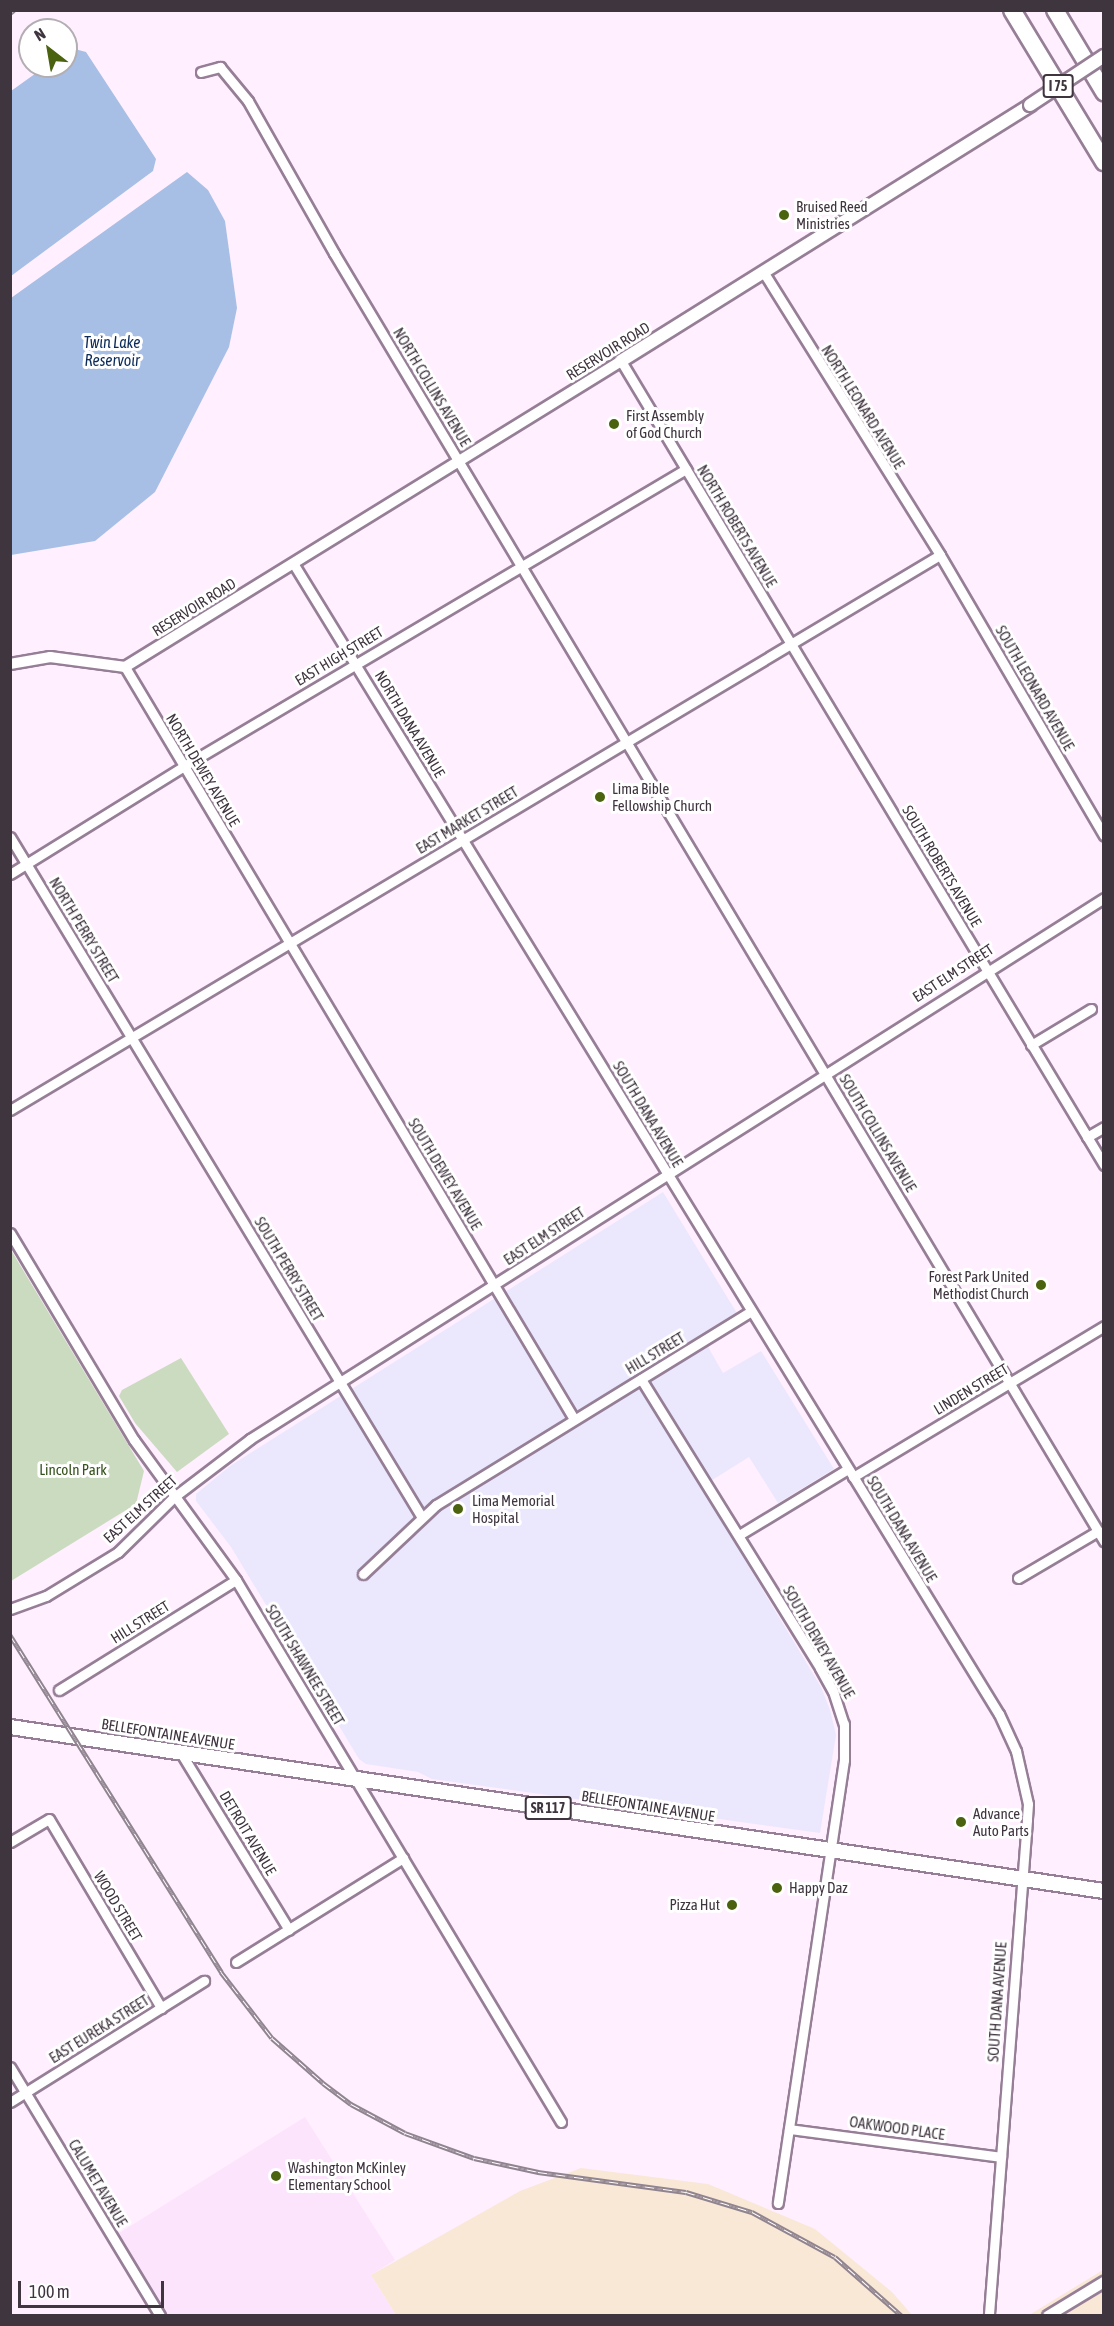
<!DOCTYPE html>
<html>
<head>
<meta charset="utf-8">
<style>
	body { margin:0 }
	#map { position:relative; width:1114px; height:2326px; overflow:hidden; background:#ffefff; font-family:"Asap Condensed",sans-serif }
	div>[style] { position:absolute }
	.built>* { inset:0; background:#fde4fd }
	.industrial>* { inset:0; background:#f9e8d6 }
	.medical>* { inset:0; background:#ebe8fe }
	.green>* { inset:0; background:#cbdbc0 }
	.water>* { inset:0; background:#a7bfe5 }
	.roads { filter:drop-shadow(2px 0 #967f96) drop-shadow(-2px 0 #967f96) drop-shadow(0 2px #967f96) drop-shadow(0 -2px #967f96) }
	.minor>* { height:9px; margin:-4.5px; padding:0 4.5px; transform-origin:4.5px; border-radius:4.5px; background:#fff }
	.tertiary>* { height:10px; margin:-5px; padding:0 5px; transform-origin:5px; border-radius:5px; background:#fff }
	.secondary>* { height:12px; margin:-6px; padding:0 6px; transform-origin:6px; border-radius:6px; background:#fff }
	.primary>* { height:14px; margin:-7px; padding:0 7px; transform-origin:7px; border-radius:7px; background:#fff }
	.motorway>* { height:16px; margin:-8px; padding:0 8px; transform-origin:8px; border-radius:8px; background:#fff }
	.rail>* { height:5px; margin-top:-2.5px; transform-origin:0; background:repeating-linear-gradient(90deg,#fff 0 9px,#908490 0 18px); box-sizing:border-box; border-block:2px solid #908490 }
	.bridges { filter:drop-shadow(2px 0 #967f96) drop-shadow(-2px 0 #967f96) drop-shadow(0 2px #967f96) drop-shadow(0 -2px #967f96) }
	.secondary-bridge>* { height:12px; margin:-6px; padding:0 6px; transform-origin:6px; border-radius:6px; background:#fff }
	.dots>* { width:16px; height:16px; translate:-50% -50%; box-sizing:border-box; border:3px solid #fff; border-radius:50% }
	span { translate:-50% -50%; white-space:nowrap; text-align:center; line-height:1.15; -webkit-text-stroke:6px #fff; paint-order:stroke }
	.shield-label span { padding:2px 4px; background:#fff; border:2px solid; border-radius:4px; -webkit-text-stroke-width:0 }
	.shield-label { font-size:14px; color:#3f353f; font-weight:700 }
	.poi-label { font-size:15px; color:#3f353f }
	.left { translate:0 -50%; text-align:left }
	.right { translate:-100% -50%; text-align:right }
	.street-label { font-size:15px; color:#3f353f }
	.park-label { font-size:15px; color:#35531d }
	.water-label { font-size:16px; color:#0c2a58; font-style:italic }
	.frame { position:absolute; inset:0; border:12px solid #3f353f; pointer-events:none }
	.north { position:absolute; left:18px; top:18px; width:60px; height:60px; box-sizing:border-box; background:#fff; border:2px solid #b2aeb2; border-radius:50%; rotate:329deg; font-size:16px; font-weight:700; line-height:24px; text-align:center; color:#3f353f }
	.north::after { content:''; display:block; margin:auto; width:21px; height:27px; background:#4b620f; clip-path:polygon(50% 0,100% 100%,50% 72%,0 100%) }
	.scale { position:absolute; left:18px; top:2281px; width:146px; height:27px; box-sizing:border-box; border:3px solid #3f353f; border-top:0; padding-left:8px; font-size:18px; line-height:21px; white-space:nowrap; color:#3f353f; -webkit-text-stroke:4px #fff; paint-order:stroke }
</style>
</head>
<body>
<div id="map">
	<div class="built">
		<i style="clip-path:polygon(305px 2117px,395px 2260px,371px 2275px,396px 2315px,166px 2315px,116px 2235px)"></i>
	</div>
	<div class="industrial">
		<i style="clip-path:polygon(581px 2168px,708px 2184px,815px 2229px,892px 2292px,912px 2315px,396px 2315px,371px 2275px,520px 2191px)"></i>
		<i style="clip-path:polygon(1103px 2270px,1103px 2315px,1029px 2315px)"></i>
	</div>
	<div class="medical">
		<i style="clip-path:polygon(663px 1192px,743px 1323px,707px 1345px,723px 1373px,761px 1351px,834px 1469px,778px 1503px,749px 1457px,701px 1487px,821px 1687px,830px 1710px,836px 1735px,820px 1833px,432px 1779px,418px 1772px,366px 1764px,359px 1759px,231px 1547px,196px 1501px,196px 1494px,230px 1466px)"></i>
	</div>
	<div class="green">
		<i style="clip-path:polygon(11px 1250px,144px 1471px,136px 1504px,11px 1581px)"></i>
		<i style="clip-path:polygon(181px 1358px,229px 1434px,177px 1472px,135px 1423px,119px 1396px,122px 1390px)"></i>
	</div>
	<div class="water">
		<i style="clip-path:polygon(71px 48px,86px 52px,156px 159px,153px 171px,11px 276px,11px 91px,46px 66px,66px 66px,66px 52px)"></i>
		<i style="clip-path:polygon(187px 172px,208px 190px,225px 221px,237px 308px,229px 347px,155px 492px,95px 541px,11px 555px,11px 298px)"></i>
	</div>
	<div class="roads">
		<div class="minor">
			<i style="left:201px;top:72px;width:20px;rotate:-15deg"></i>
			<i style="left:220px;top:67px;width:44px;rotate:50.5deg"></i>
			<i style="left:248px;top:101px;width:175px;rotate:60.5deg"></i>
			<i style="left:334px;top:253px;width:1501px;rotate:59.13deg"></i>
			<i style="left:764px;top:273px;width:332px;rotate:58deg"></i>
			<i style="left:940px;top:555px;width:325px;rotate:59.7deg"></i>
			<i style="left:621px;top:361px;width:938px;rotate:59deg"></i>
			<i style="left:293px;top:563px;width:1350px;rotate:58.48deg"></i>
			<i style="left:999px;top:1714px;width:41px;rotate:65.3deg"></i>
			<i style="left:1016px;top:1751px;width:54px;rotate:77.2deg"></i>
			<i style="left:1028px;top:1804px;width:16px;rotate:94deg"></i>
			<i style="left:1027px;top:1820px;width:497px;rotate:94.4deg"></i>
			<i style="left:125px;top:667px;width:876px;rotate:59.16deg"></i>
			<i style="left:10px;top:837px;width:794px;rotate:58.81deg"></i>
			<i style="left:10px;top:874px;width:205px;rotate:-31.8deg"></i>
			<i style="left:184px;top:766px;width:583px;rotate:-30.61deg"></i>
			<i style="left:1031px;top:1045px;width:70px;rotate:-31deg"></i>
			<i style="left:10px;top:1110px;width:1083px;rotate:-30.83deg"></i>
			<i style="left:1087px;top:1137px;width:20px;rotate:-30deg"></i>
			<i style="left:10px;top:1233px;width:241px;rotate:59.1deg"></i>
			<i style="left:134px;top:1440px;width:173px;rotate:53.9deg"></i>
			<i style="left:236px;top:1580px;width:632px;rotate:59.05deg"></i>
			<i style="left:641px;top:1379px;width:340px;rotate:58.2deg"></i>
			<i style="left:820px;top:1668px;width:26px;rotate:61deg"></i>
			<i style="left:833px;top:1691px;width:35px;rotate:72deg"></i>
			<i style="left:844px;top:1724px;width:36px;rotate:90deg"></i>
			<i style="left:844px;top:1760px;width:448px;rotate:98.5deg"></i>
			<i style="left:853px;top:1477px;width:293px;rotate:-31deg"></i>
			<i style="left:739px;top:1535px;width:127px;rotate:-31.2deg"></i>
			<i style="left:363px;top:1574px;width:100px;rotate:-43.4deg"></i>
			<i style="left:436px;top:1505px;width:370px;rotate:-31.6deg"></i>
			<i style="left:1018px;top:1578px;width:93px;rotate:-30.4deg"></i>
			<i style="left:10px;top:1609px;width:38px;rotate:-20deg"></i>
			<i style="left:46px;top:1596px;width:84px;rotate:-31.4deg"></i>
			<i style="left:118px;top:1552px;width:78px;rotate:-44.5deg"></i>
			<i style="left:174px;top:1497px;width:96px;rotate:-37.3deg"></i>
			<i style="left:250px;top:1439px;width:1011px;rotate:-32.35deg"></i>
			<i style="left:59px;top:1690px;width:208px;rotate:-31.9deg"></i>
			<i style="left:181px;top:1753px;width:207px;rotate:58.6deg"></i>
			<i style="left:10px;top:1842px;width:45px;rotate:-30.5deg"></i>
			<i style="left:49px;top:1819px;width:220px;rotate:59.3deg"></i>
			<i style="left:236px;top:1962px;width:197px;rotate:-31.9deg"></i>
			<i style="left:10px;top:2067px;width:291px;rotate:58.9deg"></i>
			<i style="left:10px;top:2102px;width:229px;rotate:-32deg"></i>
			<i style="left:789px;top:2129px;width:214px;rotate:7.5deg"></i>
		</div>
		<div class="tertiary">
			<i style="left:10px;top:664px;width:41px;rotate:-9.9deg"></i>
			<i style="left:50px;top:657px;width:76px;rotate:7.6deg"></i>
			<i style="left:125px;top:667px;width:583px;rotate:-31.67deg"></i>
			<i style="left:1048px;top:2316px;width:66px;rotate:-31.3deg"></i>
		</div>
		<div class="secondary">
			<i style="left:621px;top:361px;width:483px;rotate:-32deg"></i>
		</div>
		<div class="primary">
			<i style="left:10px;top:1727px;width:1106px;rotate:8.53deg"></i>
		</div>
		<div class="motorway">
			<i style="left:1012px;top:10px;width:178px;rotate:58.8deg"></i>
			<i style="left:1055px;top:10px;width:96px;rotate:59.1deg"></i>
		</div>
	</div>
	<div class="rail">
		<i style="left:10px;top:13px;width:5px;rotate:-37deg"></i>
		<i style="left:10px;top:1635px;width:398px;rotate:57.9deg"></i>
		<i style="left:221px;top:1972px;width:83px;rotate:52.3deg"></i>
		<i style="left:272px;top:2038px;width:68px;rotate:41.4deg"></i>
		<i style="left:323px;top:2083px;width:35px;rotate:37deg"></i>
		<i style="left:351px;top:2104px;width:61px;rotate:28.2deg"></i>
		<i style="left:405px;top:2133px;width:73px;rotate:19.9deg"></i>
		<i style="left:474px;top:2158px;width:66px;rotate:12.3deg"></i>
		<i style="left:538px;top:2172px;width:149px;rotate:7.7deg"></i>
		<i style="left:686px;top:2192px;width:69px;rotate:16.9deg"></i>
		<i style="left:752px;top:2212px;width:94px;rotate:28.5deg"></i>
		<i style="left:835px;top:2257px;width:89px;rotate:41.4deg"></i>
	</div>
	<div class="bridges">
		<div class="secondary-bridge">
			<i style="left:1030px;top:105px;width:89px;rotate:-33.5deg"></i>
		</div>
	</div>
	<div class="dots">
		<i style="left:784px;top:215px;background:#4b620f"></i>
		<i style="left:614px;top:424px;background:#4b620f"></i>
		<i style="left:600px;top:797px;background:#4b620f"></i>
		<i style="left:1041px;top:1285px;background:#4b620f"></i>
		<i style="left:458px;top:1509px;background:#4b620f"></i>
		<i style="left:961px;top:1822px;background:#4b620f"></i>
		<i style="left:777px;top:1888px;background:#4b620f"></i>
		<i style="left:732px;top:1905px;background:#4b620f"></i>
		<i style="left:276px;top:2176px;background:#4b620f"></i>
	</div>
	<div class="shield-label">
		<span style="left:1058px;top:86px">I 75</span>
		<span style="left:548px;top:1808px">SR 117</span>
	</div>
	<div class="poi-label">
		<span class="left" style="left:796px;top:215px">Bruised Reed<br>Ministries</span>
		<span class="left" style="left:626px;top:424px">First Assembly<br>of God Church</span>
		<span class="left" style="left:612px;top:797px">Lima Bible<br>Fellowship Church</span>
		<span class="right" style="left:1029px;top:1285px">Forest Park United<br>Methodist Church</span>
		<span class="left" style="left:472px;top:1509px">Lima Memorial<br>Hospital</span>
		<span class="left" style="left:973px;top:1822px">Advance<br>Auto Parts</span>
		<span class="left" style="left:789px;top:1888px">Happy Daz</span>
		<span class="right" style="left:720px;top:1905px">Pizza Hut</span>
		<span class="left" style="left:288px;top:2176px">Washington McKinley<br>Elementary School</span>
	</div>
	<div class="street-label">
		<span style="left:608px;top:351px;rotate:-32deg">RESERVOIR ROAD</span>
		<span style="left:432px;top:387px;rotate:59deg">NORTH COLLINS AVENUE</span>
		<span style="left:863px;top:407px;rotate:58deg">NORTH LEONARD AVENUE</span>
		<span style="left:737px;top:526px;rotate:59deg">NORTH ROBERTS AVENUE</span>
		<span style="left:194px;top:607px;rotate:-32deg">RESERVOIR ROAD</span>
		<span style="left:339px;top:656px;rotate:-31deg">EAST HIGH STREET</span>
		<span style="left:1035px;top:688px;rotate:60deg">SOUTH LEONARD AVENUE</span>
		<span style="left:410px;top:724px;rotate:59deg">NORTH DANA AVENUE</span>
		<span style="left:203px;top:770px;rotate:59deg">NORTH DEWEY AVENUE</span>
		<span style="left:467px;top:820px;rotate:-31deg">EAST MARKET STREET</span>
		<span style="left:942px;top:866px;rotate:59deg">SOUTH ROBERTS AVENUE</span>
		<span style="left:84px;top:930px;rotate:59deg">NORTH PERRY STREET</span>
		<span style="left:953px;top:973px;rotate:-33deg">EAST ELM STREET</span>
		<span style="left:648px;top:1114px;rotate:59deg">SOUTH DANA AVENUE</span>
		<span style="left:878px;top:1133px;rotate:59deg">SOUTH COLLINS AVENUE</span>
		<span style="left:445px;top:1174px;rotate:59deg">SOUTH DEWEY AVENUE</span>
		<span style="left:544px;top:1236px;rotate:-33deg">EAST ELM STREET</span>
		<span style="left:289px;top:1269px;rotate:59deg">SOUTH PERRY STREET</span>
		<span style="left:655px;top:1353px;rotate:-31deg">HILL STREET</span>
		<span style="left:971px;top:1389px;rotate:-31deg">LINDEN STREET</span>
		<span style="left:140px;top:1509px;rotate:-42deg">EAST ELM STREET</span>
		<span style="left:902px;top:1529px;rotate:59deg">SOUTH DANA AVENUE</span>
		<span style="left:140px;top:1622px;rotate:-32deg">HILL STREET</span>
		<span style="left:819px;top:1642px;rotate:60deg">SOUTH DEWEY AVENUE</span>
		<span style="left:305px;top:1665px;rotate:59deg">SOUTH SHAWNEE STREET</span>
		<span style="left:168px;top:1734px;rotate:9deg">BELLEFONTAINE AVENUE</span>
		<span style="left:648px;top:1806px;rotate:9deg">BELLEFONTAINE AVENUE</span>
		<span style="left:248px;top:1833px;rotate:59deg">DETROIT AVENUE</span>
		<span style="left:118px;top:1906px;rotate:59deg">WOOD STREET</span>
		<span style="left:997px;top:2002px;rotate:-86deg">SOUTH DANA AVENUE</span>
		<span style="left:99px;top:2029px;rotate:-32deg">EAST EUREKA STREET</span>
		<span style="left:897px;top:2128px;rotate:8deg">OAKWOOD PLACE</span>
		<span style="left:98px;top:2183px;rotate:59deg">CALUMET AVENUE</span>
	</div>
	<div class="park-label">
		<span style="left:73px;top:1470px">Lincoln Park</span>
	</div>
	<div class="water-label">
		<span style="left:112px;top:351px">Twin Lake<br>Reservoir</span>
	</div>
	<div class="frame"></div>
	<div class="north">N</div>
	<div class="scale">100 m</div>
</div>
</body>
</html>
